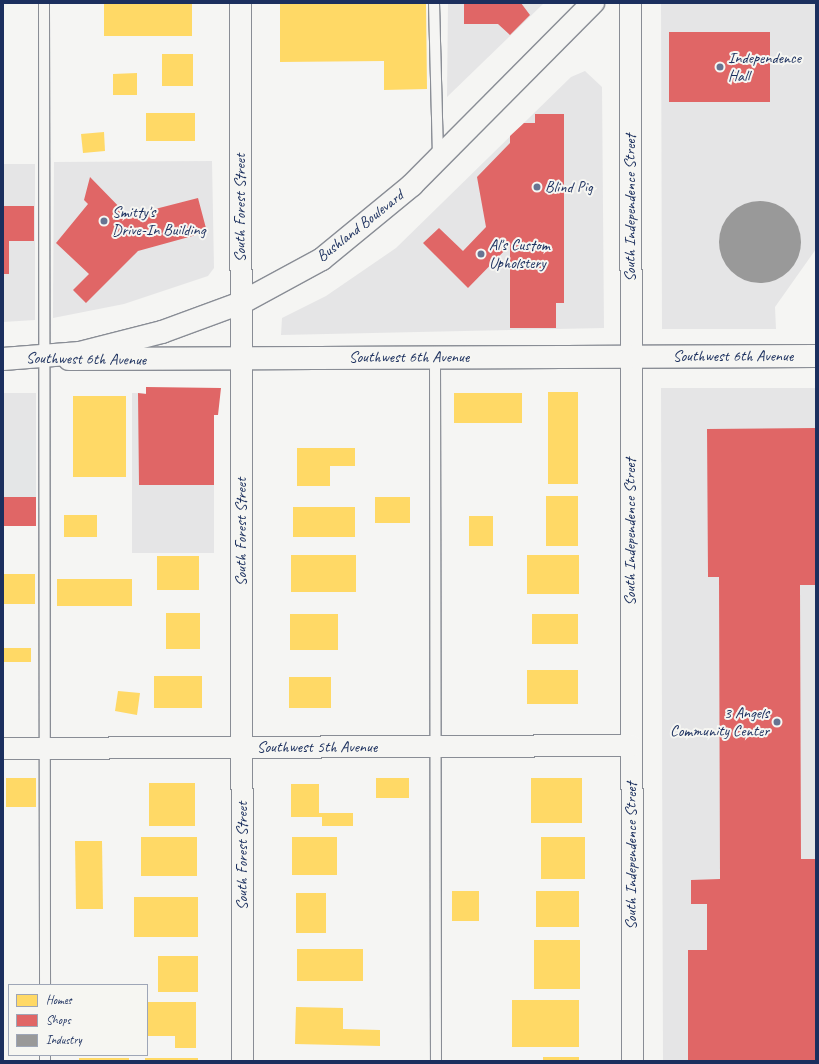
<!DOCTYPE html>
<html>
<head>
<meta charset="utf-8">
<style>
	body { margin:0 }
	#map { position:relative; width:819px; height:1064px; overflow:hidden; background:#f5f5f3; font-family:Caveat,sans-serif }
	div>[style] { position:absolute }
	.built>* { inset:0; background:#e5e5e6 }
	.green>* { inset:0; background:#e4e6e7 }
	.homes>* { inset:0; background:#ffd966 }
	.shops>* { inset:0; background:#e06666 }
	.industry>* { inset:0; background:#999 }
	.round { border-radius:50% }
	.roads { filter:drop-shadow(1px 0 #898d95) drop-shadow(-1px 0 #898d95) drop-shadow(0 1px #898d95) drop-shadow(0 -1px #898d95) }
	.service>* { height:10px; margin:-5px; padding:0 5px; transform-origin:5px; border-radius:5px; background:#f5f5f3 }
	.minor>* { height:21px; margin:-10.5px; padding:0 10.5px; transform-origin:10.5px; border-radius:10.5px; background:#f5f5f3 }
	.tertiary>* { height:22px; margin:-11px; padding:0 11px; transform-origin:11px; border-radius:11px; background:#f5f5f3 }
	.primary>* { height:22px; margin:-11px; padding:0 11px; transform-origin:11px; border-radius:11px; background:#f5f5f3 }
	.dots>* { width:11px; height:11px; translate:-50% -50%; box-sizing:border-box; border:2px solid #f6f6f2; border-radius:50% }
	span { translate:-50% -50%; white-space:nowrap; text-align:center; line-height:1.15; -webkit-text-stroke:4px #f6f6f2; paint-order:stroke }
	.poi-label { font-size:16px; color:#1b2f5e }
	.left { translate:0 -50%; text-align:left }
	.right { translate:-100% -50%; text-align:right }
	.street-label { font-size:16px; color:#1b2f5e }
	.frame { position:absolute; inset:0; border:4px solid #1b2f5e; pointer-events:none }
	.legend { position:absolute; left:8px; top:984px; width:140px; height:72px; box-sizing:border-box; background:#f6f6f2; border:1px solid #9ea6b7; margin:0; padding:5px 7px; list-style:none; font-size:12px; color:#1b2f5e }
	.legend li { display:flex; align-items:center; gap:8px; height:20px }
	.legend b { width:20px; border:1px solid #9ea6b7 }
</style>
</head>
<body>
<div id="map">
	<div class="built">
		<i style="clip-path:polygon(448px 3px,544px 3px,447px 97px)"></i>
		<i style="clip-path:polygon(661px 3px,816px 3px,816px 249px,775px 307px,776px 329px,662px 329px)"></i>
		<i style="clip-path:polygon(585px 71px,602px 87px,604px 328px,281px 335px,282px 318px,326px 296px,396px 248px,571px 77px)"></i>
		<i style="clip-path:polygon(212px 161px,214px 268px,208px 276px,124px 304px,53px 318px,54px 162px)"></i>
		<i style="clip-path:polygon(3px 164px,35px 164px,35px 320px,3px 322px)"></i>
		<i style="clip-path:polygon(661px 388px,816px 388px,816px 1061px,663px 1061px)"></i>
		<i style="clip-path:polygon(3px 393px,36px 393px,36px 497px,3px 497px)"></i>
		<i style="clip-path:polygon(132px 393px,214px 394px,214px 553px,132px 553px)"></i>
	</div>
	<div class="green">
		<i style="clip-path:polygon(3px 440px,36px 440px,36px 497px,3px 497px)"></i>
	</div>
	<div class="homes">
		<i style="clip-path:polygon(104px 3px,192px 3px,192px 36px,104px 36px)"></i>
		<i style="clip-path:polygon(280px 3px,426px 3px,427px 89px,384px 90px,384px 61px,280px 62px)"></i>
		<i style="clip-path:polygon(162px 54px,193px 54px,193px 86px,162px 86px)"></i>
		<i style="clip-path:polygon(137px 73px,137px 95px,113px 95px,113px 74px)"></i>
		<i style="clip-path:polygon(146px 113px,195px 113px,195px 141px,146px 141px)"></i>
		<i style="clip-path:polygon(104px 132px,105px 151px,83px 153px,81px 134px)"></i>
		<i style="clip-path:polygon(548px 392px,578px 392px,578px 484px,548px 484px)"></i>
		<i style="clip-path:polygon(454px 393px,522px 393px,522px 423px,454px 423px)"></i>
		<i style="clip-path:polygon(73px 396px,126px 396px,126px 477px,73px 477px)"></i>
		<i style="clip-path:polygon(297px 448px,355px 448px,355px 466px,330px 466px,330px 486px,297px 486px)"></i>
		<i style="clip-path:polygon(546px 496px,578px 496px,578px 546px,546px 546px)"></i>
		<i style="clip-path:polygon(375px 497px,410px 497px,410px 523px,375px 523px)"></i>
		<i style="clip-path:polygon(293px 507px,355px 507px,355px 537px,293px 537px)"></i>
		<i style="clip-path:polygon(64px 515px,97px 515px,97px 537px,64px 537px)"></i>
		<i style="clip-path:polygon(469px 516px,493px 516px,493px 546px,469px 546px)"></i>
		<i style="clip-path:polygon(291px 555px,356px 555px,356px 592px,291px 592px)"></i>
		<i style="clip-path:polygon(527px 555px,579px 555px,579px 594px,527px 594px)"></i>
		<i style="clip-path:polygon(157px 556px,199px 556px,199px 590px,157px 590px)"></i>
		<i style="clip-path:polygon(3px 574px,35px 574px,35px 604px,3px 604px)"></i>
		<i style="clip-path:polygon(57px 579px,132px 579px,132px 606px,57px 606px)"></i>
		<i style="clip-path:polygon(166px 613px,200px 613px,200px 649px,166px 649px)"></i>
		<i style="clip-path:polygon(290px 614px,338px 614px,338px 650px,290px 650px)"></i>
		<i style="clip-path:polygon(532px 614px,578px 614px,578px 644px,532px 644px)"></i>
		<i style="clip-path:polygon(3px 648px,31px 648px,31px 662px,3px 662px)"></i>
		<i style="clip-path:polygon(527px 670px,578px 670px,578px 704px,527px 704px)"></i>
		<i style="clip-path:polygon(154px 676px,202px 676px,202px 708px,154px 708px)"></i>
		<i style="clip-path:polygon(289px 677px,331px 677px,331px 708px,289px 708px)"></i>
		<i style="clip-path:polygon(118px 691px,140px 693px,137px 715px,115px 711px)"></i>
		<i style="clip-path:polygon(6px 778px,36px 778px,36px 807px,6px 807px)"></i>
		<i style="clip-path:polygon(376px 778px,409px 778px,409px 798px,376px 798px)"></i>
		<i style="clip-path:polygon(531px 778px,582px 778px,582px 823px,531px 823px)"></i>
		<i style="clip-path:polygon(149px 783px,195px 783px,195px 826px,149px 826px)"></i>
		<i style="clip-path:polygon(291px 784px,319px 784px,319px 813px,353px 813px,353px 826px,322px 826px,322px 817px,291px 817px)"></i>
		<i style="clip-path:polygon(141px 837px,197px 837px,197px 876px,141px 876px)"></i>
		<i style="clip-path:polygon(292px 837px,337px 837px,337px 875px,292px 875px)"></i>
		<i style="clip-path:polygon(541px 837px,585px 837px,585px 879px,541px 879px)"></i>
		<i style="clip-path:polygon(75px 841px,102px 841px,103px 909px,76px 909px)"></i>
		<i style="clip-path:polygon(452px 891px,479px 891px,479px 921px,452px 921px)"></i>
		<i style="clip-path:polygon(536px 891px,579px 891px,579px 927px,536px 927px)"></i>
		<i style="clip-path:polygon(296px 893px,326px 893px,326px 933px,296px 933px)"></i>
		<i style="clip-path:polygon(134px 897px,198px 897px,198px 937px,134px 937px)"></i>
		<i style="clip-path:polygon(534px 940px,580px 940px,580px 989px,534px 989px)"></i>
		<i style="clip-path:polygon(297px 949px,363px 949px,363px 981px,297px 981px)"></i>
		<i style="clip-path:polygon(158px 956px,198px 956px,198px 992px,158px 992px)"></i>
		<i style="clip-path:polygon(512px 1000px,579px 1000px,579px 1047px,512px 1047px)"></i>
		<i style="clip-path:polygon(147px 1002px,196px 1002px,196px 1048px,175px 1048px,175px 1036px,147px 1036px)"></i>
		<i style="clip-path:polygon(296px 1007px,343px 1008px,343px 1029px,380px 1030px,380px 1046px,295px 1044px)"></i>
		<i style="clip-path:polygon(543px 1057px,579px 1057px,579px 1061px,543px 1061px)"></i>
		<i style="clip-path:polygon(79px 1058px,129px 1058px,129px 1061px,79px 1061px)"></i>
		<i style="clip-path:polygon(145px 1058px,198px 1058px,198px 1061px,145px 1061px)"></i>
	</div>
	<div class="shops">
		<i style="clip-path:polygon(464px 3px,521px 3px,530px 15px,510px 35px,498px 24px,464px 24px)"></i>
		<i style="clip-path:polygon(669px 32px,770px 32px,770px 102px,669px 102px)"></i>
		<i style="clip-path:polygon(535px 114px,564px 114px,564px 303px,556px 303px,556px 328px,510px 328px,510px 245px,468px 288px,423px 243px,439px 228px,463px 251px,486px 227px,477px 177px,510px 143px,510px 136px,524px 123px,535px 123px)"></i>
		<i style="clip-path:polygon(90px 177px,128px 216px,198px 198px,207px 232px,138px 251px,86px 303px,73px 290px,89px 274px,56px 243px,88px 204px,84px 200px)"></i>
		<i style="clip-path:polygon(3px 206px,34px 206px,34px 241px,9px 241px,9px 274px,3px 274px)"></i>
		<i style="clip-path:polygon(146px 387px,221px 388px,218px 415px,214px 415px,214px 485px,139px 485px,138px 393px,146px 394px)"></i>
		<i style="clip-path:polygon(816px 428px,816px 585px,800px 585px,801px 859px,816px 859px,816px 1061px,688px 1061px,688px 950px,707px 950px,707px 904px,691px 904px,691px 880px,720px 879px,719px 577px,708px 577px,707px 429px)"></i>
		<i style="clip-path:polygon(3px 497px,36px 497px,36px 526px,3px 526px)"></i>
	</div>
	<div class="industry">
		<i class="round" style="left:719px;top:201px;width:82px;height:82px"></i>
	</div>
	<div class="roads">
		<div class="service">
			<i style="left:44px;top:3px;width:982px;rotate:89.94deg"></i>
			<i style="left:434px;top:3px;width:154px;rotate:88.5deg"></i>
			<i style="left:435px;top:357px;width:704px;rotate:89.92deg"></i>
			<i style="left:45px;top:1061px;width:6px;rotate:-90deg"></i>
		</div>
		<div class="minor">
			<i style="left:240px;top:3px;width:1058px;rotate:89.89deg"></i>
			<i style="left:630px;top:3px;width:1058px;rotate:89.89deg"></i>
			<i style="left:3px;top:748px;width:628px;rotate:-0.27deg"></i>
		</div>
		<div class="tertiary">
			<i style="left:69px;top:359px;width:747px;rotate:-0.23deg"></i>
		</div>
		<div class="primary">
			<i style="left:3px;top:359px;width:77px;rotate:-4.5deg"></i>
			<i style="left:80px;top:353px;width:85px;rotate:-14.4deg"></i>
			<i style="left:162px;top:332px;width:84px;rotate:-20.2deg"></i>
			<i style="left:241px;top:303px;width:92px;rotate:-28.5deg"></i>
			<i style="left:322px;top:259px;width:117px;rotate:-39.4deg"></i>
			<i style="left:412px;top:185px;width:257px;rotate:-45.2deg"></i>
		</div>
	</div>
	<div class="dots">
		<i style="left:720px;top:67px;background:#677492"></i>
		<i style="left:537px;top:187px;background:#677492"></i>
		<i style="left:104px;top:221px;background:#677492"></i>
		<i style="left:481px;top:254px;background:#677492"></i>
		<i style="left:777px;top:722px;background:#677492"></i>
	</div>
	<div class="poi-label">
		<span class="left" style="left:728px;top:67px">Independence<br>Hall</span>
		<span class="left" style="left:545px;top:187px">Blind Pig</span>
		<span class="left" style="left:112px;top:221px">Smitty's<br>Drive-In Building</span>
		<span class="left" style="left:489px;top:254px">Al's Custom<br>Upholstery</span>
		<span class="right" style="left:769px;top:722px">3 Angels<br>Community Center</span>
	</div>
	<div class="street-label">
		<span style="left:240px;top:208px;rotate:-90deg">South Forest Street</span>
		<span style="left:630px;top:208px;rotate:-90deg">South Independence Street</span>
		<span style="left:360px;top:226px;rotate:-38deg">Bushland Boulevard</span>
		<span style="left:733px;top:356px">Southwest 6th Avenue</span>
		<span style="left:409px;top:357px">Southwest 6th Avenue</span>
		<span style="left:86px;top:359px;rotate:1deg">Southwest 6th Avenue</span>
		<span style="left:241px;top:532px;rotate:-90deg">South Forest Street</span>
		<span style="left:630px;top:532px;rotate:-90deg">South Independence Street</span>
		<span style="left:317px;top:747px">Southwest 5th Avenue</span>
		<span style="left:242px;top:856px;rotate:-90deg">South Forest Street</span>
		<span style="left:631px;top:856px;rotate:-90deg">South Independence Street</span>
	</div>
	<div class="frame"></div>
	<ul class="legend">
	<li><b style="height:11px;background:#ffd966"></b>Homes</li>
	<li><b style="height:11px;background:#e06666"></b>Shops</li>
	<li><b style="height:11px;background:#999"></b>Industry</li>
	</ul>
</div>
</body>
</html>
